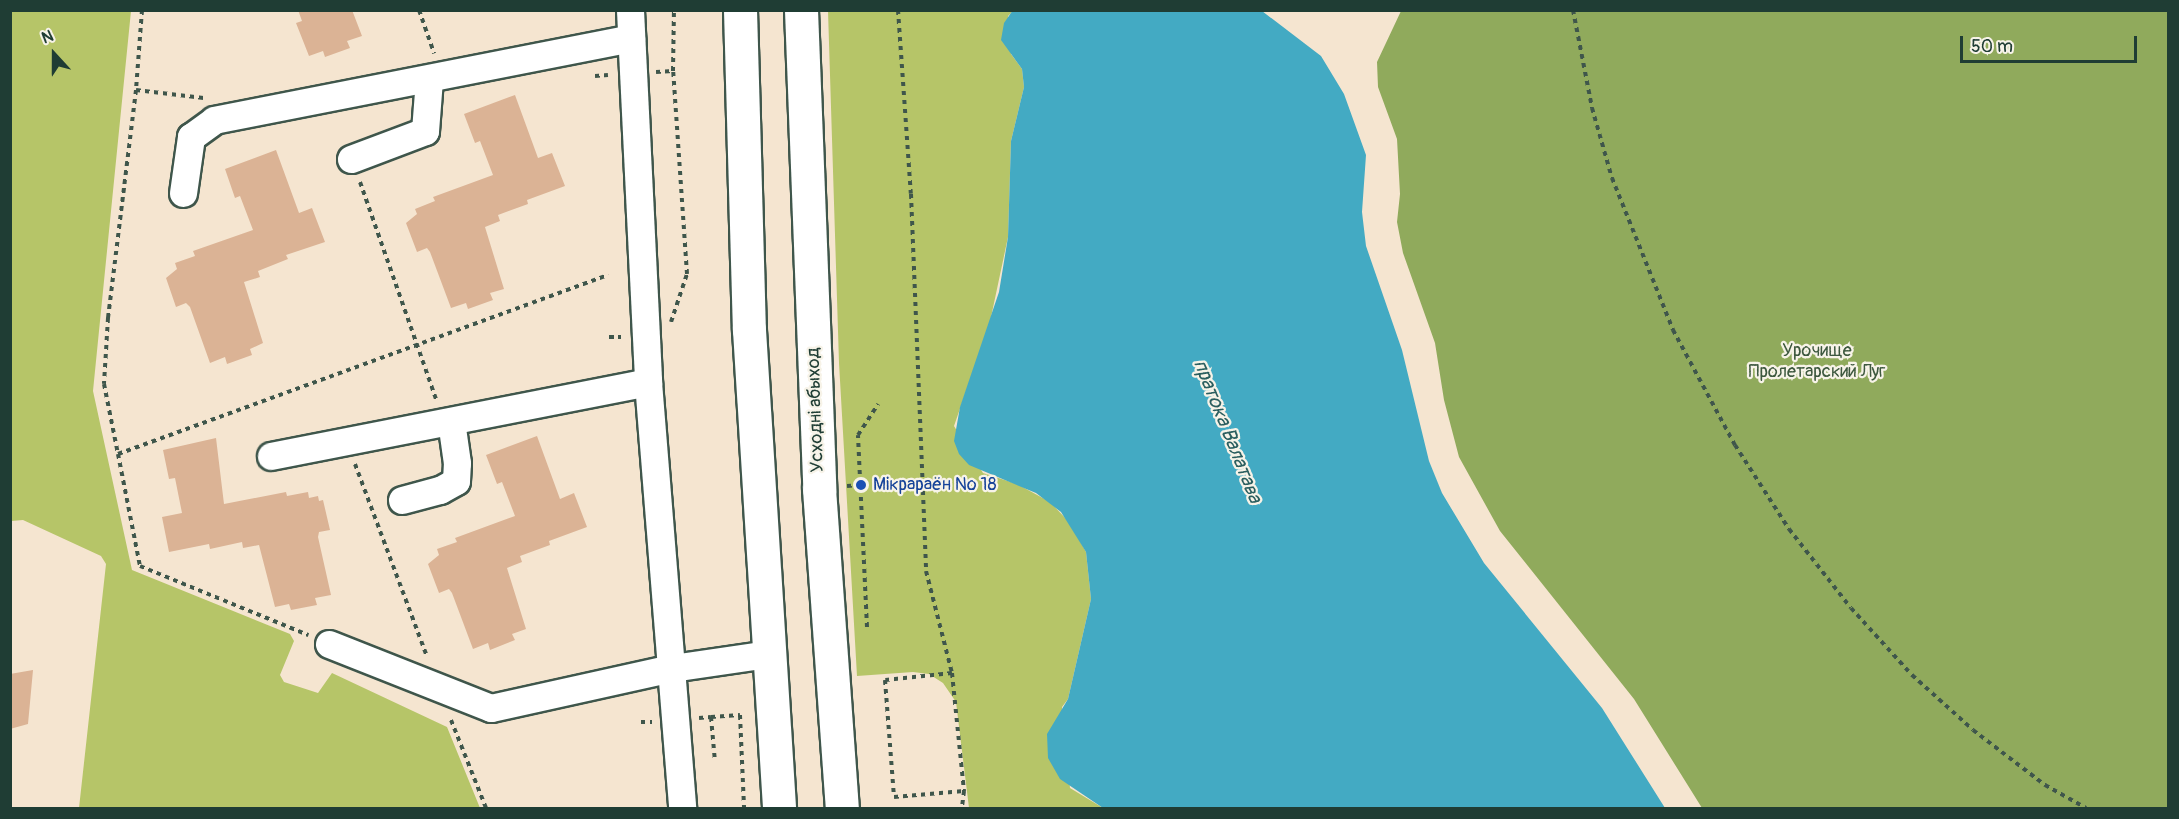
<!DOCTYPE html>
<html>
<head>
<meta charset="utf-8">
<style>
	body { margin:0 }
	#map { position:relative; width:2179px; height:819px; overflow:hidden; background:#f5e5d0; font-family:Pangolin,sans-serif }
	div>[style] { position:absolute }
	.green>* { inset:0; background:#b6c568 }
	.forest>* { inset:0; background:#90aa5c }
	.water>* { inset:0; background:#43aac3 }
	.building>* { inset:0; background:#dbb395 }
	.path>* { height:4px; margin-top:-2px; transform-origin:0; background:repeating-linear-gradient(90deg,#3f564b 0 4.5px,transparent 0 9px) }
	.roads { filter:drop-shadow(2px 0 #3f564b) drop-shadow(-2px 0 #3f564b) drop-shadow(0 2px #3f564b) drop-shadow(0 -2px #3f564b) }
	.minor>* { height:27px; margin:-13.5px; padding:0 13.5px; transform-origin:13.5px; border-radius:13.5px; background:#fff }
	.major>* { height:33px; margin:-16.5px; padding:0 16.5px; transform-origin:16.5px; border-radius:16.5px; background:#fff }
	.dots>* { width:16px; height:16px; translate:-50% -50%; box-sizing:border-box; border:3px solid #f7f3e8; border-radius:50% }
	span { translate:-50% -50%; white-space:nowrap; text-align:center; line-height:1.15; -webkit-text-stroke:4.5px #f7f3e8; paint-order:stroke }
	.park-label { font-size:18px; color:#3d583e }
	.street-label { font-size:18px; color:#1f3d34 }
	.transit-label { font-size:18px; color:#164399 }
	.left { translate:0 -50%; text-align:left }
	.water-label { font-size:20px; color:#2a5e5f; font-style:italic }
	.frame { position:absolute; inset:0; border:12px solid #1f3d34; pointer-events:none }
	.north { position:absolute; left:24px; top:24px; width:60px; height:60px; -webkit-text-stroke:4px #f7f3e8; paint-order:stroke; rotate:339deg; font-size:16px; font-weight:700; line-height:24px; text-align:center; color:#1f3d34 }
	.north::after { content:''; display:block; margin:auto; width:21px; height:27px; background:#1f3d34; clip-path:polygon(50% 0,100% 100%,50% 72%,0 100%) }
	.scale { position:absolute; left:1960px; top:36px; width:177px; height:27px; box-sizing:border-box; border:3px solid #1f3d34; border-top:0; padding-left:8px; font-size:18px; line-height:21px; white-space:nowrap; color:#1f3d34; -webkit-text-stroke:4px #f7f3e8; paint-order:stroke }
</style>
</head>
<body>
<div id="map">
	<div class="green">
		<i style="clip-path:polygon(11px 10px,131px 11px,93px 391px,132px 570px,290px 634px,294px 641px,280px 675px,284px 682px,318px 693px,332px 673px,447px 727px,480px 808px,79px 808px,106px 564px,101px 556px,23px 520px,11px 521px)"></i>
		<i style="clip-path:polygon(828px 11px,1013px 11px,1008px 16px,1011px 54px,1022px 69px,1024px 87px,1011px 141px,1008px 237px,990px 322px,954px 426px,983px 473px,1017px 484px,1050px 502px,1070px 523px,1086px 552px,1091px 599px,1068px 699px,1062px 707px,1070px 788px,1103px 808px,969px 808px,956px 702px,943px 683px,929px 674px,913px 672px,857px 676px,839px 363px)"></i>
	</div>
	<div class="forest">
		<i style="clip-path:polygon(1401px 11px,2168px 11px,2168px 808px,1702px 808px,1634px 699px,1500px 531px,1459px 457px,1444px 400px,1435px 343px,1403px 253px,1397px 222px,1400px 194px,1397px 139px,1378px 87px,1377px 62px)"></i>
	</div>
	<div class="water">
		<i style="clip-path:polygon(1013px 10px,1262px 11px,1321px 56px,1344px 94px,1366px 155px,1362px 212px,1366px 246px,1402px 350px,1429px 461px,1442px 493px,1484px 563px,1602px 708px,1665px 808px,1103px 808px,1060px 779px,1048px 758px,1047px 734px,1068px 699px,1091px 599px,1086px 552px,1061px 512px,1036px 493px,969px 465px,959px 454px,954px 441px,960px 407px,999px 292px,1008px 237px,1011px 141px,1024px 87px,1022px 69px,1001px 40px,1004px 23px)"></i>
	</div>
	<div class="building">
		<i style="clip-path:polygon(298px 10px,352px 10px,362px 36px,347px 41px,350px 48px,325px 57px,323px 51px,309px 56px,296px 23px,302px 21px)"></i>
		<i style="clip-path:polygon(515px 95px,538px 158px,552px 153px,565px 186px,527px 200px,528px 204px,498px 215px,500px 221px,485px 227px,504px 289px,490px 293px,493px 300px,468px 309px,466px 303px,451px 308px,430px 252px,427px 248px,417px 252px,406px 223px,417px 214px,415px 209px,435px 201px,433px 197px,493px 175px,480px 141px,475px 143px,464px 114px)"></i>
		<i style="clip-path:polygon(276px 150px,299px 213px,312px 208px,325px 242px,286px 255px,288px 259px,258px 271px,260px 277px,244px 282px,263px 343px,250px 349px,252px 355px,227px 364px,225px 357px,210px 363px,190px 307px,186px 303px,176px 307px,166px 278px,177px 269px,175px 263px,195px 256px,193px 251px,253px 230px,240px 196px,235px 198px,225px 169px)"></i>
		<i style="clip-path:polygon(537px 436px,560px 499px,574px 493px,587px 527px,549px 541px,550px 545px,520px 556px,522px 562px,507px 568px,526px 629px,512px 634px,515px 640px,490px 650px,488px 643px,473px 649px,452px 593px,449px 589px,439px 593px,428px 564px,439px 555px,437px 549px,457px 542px,455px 538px,515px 516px,502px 482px,497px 484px,486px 455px)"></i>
		<i style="clip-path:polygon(216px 438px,224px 504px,286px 492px,287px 496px,308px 492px,309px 498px,318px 496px,319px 501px,323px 500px,330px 530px,319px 532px,318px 537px,331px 595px,315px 598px,317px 605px,291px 610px,289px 604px,275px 607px,259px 545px,243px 548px,242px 542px,210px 549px,209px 544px,169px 552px,162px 517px,182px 513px,175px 478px,169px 479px,163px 450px)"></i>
		<i style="clip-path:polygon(33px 670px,28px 724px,10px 729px,10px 674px)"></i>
	</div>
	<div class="path">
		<i style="left:142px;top:10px;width:80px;rotate:94.3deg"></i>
		<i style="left:136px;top:90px;width:68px;rotate:6.7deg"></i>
		<i style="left:419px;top:10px;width:46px;rotate:70.8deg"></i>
		<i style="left:898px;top:10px;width:184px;rotate:86deg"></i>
		<i style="left:911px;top:194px;width:377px;rotate:87.7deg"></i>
		<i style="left:926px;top:571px;width:105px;rotate:75.7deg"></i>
		<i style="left:952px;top:673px;width:119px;rotate:84.2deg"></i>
		<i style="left:964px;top:791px;width:17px;rotate:97deg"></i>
		<i style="left:1573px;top:10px;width:100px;rotate:79deg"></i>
		<i style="left:1592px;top:108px;width:73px;rotate:74.1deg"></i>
		<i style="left:1612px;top:178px;width:164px;rotate:68.1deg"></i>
		<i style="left:1673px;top:330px;width:131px;rotate:61.7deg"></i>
		<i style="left:1735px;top:445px;width:100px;rotate:57.3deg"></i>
		<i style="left:1789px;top:529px;width:100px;rotate:51.9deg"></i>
		<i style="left:1851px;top:608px;width:91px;rotate:47.7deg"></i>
		<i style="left:1912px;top:675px;width:82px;rotate:42deg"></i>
		<i style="left:1973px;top:730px;width:91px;rotate:37.4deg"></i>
		<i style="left:2045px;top:785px;width:47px;rotate:29.3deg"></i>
		<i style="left:656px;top:72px;width:17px;rotate:-3deg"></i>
		<i style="left:595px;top:76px;width:13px;rotate:-4deg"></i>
		<i style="left:136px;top:90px;width:230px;rotate:97deg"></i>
		<i style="left:108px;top:318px;width:66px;rotate:93.5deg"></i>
		<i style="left:104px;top:384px;width:71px;rotate:78.7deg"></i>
		<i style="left:118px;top:454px;width:522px;rotate:-20.07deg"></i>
		<i style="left:360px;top:182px;width:230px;rotate:70.7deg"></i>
		<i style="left:671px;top:322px;width:51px;rotate:-71.6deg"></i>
		<i style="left:687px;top:274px;width:203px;rotate:-93.9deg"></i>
		<i style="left:673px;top:71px;width:61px;rotate:-89.1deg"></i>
		<i style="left:609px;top:337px;width:12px"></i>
		<i style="left:118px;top:454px;width:114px;rotate:78.9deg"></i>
		<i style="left:140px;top:566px;width:182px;rotate:22.3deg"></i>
		<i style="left:355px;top:464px;width:206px;rotate:69.5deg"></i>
		<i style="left:847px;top:486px;width:14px;rotate:-4deg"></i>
		<i style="left:867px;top:627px;width:192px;rotate:-92.7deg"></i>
		<i style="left:858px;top:435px;width:37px;rotate:-57deg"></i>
		<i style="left:952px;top:673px;width:67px;rotate:174deg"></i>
		<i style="left:885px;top:680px;width:117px;rotate:85.6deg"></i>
		<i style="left:894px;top:797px;width:70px;rotate:-4.9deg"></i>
		<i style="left:711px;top:717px;width:29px;rotate:-4deg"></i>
		<i style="left:740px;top:715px;width:93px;rotate:87.5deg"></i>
		<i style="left:699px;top:718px;width:12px;rotate:-5deg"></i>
		<i style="left:711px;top:717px;width:45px;rotate:84.9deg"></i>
		<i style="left:451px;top:720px;width:95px;rotate:68.3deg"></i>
		<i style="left:641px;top:722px;width:11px"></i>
	</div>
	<div class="roads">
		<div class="minor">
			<i style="left:630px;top:10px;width:372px;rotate:87.2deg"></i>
			<i style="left:648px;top:382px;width:427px;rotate:85.4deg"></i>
			<i style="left:351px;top:159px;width:79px;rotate:-20.7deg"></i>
			<i style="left:425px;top:131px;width:52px;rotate:-85.6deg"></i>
			<i style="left:183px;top:193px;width:57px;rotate:-81.9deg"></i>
			<i style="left:191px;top:137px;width:29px;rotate:-36deg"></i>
			<i style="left:214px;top:120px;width:425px;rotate:-11.1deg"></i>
			<i style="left:271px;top:456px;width:384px;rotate:-11.1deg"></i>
			<i style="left:402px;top:500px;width:39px;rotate:-15deg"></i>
			<i style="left:440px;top:490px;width:18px;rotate:-29deg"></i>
			<i style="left:456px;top:481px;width:18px;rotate:-87deg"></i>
			<i style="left:457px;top:463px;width:42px;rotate:-98.1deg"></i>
			<i style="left:329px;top:644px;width:174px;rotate:21.6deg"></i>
			<i style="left:491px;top:708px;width:185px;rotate:-12.5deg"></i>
			<i style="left:672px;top:668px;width:97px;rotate:-8.3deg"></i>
		</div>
		<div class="major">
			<i style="left:740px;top:10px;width:320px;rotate:88.4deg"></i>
			<i style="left:749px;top:330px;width:479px;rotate:86.4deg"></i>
			<i style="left:801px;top:10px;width:479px;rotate:87.8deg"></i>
			<i style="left:819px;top:489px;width:320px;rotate:85.9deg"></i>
		</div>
	</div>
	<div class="dots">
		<i style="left:861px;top:485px;background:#1a4fb4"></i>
	</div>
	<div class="park-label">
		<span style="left:1817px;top:362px">Урочище<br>Пролетарский Луг</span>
	</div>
	<div class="street-label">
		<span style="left:816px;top:410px;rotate:-92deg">Усходні абыход</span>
	</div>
	<div class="transit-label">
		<span class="left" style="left:873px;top:485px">Мікрараён № 18</span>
	</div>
	<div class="water-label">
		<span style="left:1228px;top:431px;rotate:68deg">пратока Валатава</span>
	</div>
	<div class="frame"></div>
	<div class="north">N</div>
	<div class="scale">50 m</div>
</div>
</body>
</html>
